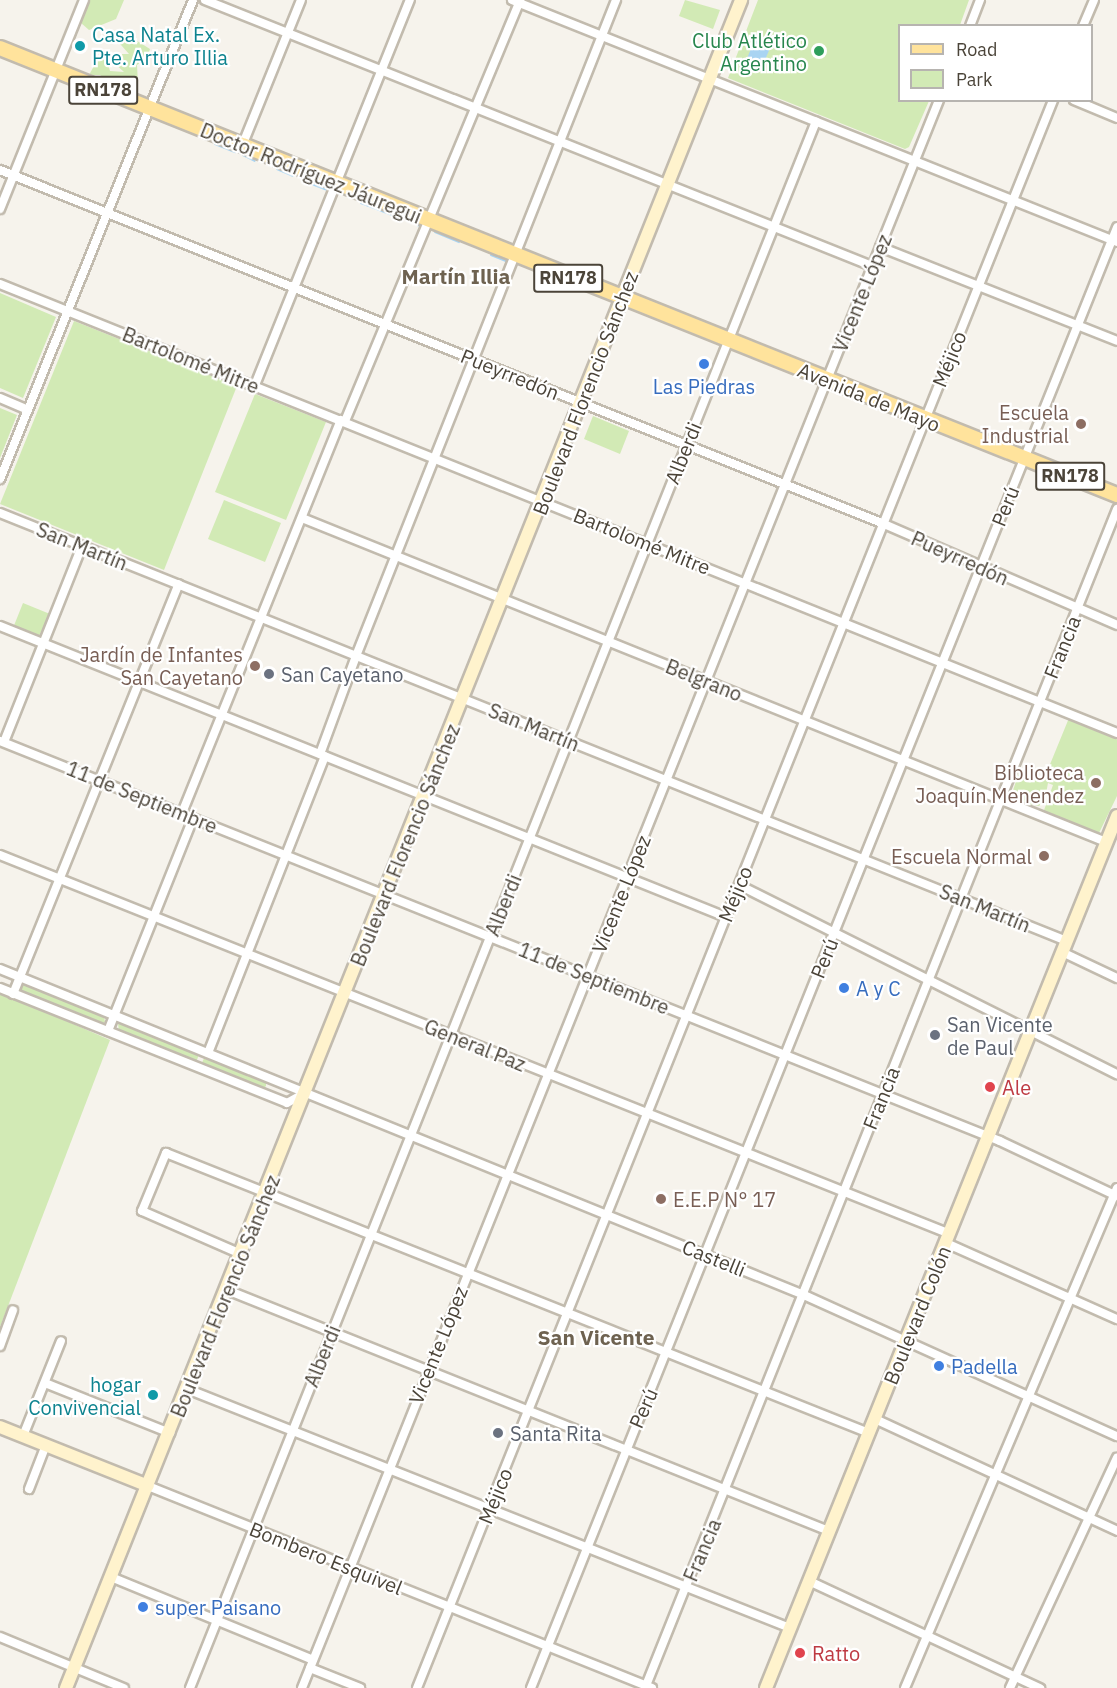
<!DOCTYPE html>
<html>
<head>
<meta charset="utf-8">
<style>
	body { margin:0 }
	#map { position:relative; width:1117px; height:1688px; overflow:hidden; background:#f6f3ec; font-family:"IBM Plex Sans",sans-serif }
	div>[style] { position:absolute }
	.green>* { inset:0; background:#d2eab5 }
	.water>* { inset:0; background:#a9d4f2 }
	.stream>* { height:2px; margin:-1px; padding:0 1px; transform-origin:1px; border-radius:1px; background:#a9d4f2 }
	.roads { filter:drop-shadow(2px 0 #c2bbae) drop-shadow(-2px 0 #c2bbae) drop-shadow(0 2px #c2bbae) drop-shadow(0 -2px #c2bbae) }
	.street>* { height:8px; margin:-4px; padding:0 4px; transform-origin:4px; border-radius:4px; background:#fff }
	.secondary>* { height:12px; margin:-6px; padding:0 6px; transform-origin:6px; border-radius:6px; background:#fff3cd }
	.primary>* { height:14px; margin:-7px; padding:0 7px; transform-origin:7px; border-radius:7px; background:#ffe39c }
	.dots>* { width:16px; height:16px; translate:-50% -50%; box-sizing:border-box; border:3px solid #fff; border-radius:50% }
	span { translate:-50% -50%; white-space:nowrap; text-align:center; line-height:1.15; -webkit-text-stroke:4.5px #fff; paint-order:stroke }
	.shield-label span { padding:2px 4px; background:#fff; border:2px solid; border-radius:4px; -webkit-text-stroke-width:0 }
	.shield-label { font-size:18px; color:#4b4439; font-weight:700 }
	.culture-label { font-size:20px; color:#0d838f }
	.left { translate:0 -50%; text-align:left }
	.right { translate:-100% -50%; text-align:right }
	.leisure-label { font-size:20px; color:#27864d }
	.street-label { font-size:20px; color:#4b4439 }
	.shop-label { font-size:20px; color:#366cbe }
	.education-label { font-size:20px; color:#785e54 }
	.worship-label { font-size:20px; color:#5b616d }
	.health-label { font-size:20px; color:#be3a42 }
	.neighbourhood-label { font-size:21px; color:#6e6250; font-weight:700 }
	.legend { position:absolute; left:898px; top:24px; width:195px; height:78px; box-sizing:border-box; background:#fff; border:2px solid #b7b4b0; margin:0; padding:8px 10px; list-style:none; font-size:18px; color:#4b4439 }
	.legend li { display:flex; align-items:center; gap:12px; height:30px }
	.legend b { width:30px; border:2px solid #b7b4b0 }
</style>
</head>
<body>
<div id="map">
	<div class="green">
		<i style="clip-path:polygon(87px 0,124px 0,116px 19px,89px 30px,81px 23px)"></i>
		<i style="clip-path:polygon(685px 0,720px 10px,713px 29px,679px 16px)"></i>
		<i style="clip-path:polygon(758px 0,969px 0,960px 25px,900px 26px,900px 100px,929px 101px,909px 147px,905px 149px,728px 78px)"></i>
		<i style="clip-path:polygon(126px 34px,150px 49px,147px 58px,137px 65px,138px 84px,114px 84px,100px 75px,89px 75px,99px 57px,106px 57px,110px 71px,124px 72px,112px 61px,117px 54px,129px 54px,114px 37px)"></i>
		<i style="clip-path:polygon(0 293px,56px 317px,23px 398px,0 388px)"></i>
		<i style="clip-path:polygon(74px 321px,237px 386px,164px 570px,0 504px)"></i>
		<i style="clip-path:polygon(255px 394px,326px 422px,286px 520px,215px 492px)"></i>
		<i style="clip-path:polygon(0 408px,17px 415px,0 458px)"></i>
		<i style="clip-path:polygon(593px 416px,629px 431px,620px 454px,584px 439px)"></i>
		<i style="clip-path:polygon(224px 500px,281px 523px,265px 562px,208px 539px)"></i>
		<i style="clip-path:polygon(23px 603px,50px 614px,39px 636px,13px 628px)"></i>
		<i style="clip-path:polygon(1069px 718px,1117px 737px,1117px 796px,1099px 833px,1043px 813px,1053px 785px,1048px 783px,1045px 799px,1039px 806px,1023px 803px,1012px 793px,1019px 773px,1044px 779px)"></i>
		<i style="clip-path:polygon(22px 982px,104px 1016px,105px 1022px,100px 1025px,18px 992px)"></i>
		<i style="clip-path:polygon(0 992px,110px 1040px,0 1327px)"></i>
		<i style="clip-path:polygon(118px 1023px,199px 1054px,196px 1063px,119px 1032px)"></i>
		<i style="clip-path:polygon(205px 1056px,266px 1081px,266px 1086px,263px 1089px,201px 1065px)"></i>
	</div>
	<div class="water">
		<i style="clip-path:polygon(757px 34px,773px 41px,762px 67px,746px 61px)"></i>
	</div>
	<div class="stream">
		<i style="left:215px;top:144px;width:22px;rotate:22deg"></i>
		<i style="left:243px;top:155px;width:13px;rotate:27deg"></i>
		<i style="left:277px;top:169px;width:17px;rotate:24deg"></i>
		<i style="left:304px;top:181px;width:25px;rotate:21deg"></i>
		<i style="left:361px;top:203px;width:39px;rotate:21deg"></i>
		<i style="left:417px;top:225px;width:4px;rotate:14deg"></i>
		<i style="left:435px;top:232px;width:26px;rotate:23deg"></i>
		<i style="left:491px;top:255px;width:18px;rotate:22deg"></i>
	</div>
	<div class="roads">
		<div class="street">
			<i style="left:205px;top:0;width:718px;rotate:21.74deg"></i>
			<i style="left:512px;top:0;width:652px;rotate:21.8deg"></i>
			<i style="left:970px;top:26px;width:28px;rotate:-69deg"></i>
			<i style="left:1083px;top:26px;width:28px;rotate:-67deg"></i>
			<i style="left:1074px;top:100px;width:47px;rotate:22.7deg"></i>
			<i style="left:242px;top:146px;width:157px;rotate:-68deg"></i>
			<i style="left:0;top:170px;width:952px;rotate:21.82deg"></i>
			<i style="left:884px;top:524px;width:254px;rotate:23.4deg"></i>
			<i style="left:0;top:209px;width:225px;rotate:-68.1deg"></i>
			<i style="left:880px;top:247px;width:255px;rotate:21.6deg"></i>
			<i style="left:0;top:284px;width:1204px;rotate:21.9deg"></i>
			<i style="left:255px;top:385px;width:415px;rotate:-68.1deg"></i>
			<i style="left:0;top:398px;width:30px;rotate:23deg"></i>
			<i style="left:345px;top:421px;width:456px;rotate:-67.4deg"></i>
			<i style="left:0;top:479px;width:516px;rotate:-68.05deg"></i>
			<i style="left:0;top:513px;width:1150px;rotate:21.86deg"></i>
			<i style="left:302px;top:518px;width:867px;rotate:21.95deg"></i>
			<i style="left:0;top:626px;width:782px;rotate:21.84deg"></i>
			<i style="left:0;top:741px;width:1077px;rotate:21.8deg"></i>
			<i style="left:1000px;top:1141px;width:129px;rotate:25.2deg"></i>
			<i style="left:4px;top:742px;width:211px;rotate:-68.3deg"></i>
			<i style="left:320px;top:754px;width:104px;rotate:-69.8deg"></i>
			<i style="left:356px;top:656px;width:706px;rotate:-68.38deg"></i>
			<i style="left:182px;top:813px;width:424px;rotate:-68deg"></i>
			<i style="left:0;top:855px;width:1023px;rotate:21.75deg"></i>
			<i style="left:739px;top:885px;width:423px;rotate:26.6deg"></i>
			<i style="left:1062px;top:952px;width:61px;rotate:25.3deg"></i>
			<i style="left:0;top:969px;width:868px;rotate:22.07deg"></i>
			<i style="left:804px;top:1295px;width:343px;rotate:24.3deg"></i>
			<i style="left:0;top:988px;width:309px;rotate:21.8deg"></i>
			<i style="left:287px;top:1103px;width:21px;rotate:-29deg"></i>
			<i style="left:13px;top:994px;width:442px;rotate:-68deg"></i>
			<i style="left:108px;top:1031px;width:229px;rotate:-68.2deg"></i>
			<i style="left:208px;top:1053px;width:319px;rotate:-68.5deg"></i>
			<i style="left:946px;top:1243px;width:187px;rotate:24deg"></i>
			<i style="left:241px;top:1254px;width:108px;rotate:-156.5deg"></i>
			<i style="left:142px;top:1211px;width:63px;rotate:-67.5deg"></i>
			<i style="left:166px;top:1153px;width:757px;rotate:21.72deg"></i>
			<i style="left:227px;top:1290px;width:648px;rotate:21.82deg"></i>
			<i style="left:0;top:1346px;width:38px;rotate:-70deg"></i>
			<i style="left:45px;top:1383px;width:135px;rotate:21.8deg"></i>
			<i style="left:187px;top:1389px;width:649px;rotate:21.62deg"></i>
			<i style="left:875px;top:1419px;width:267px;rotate:24.8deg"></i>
			<i style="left:23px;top:1436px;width:102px;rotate:-68.2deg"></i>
			<i style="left:148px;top:1486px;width:543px;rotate:21.84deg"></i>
			<i style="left:29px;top:1489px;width:47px;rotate:-68.9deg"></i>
			<i style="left:111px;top:1577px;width:218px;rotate:22.3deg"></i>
			<i style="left:809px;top:1581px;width:255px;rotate:24.9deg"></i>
			<i style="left:0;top:1637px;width:134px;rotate:22.4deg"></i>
			<i style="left:310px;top:1668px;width:54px;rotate:21.8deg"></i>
			<i style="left:190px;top:1688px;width:1687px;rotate:-68.22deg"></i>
			<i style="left:302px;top:1688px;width:1711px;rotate:-68.14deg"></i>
			<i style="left:417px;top:1688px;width:1711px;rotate:-68.17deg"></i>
			<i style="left:531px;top:1688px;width:1574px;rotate:-68.14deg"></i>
			<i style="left:645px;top:1688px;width:1270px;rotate:-68.18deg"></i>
			<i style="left:905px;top:1688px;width:543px;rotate:-67.02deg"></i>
			<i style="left:1010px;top:1688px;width:254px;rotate:-65.1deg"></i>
		</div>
		<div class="secondary">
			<i style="left:0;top:1427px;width:159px;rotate:21.7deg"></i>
			<i style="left:66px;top:1688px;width:1818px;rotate:-68.2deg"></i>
			<i style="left:766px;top:1688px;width:940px;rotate:-68.07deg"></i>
		</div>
		<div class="primary">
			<i style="left:0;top:48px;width:1203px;rotate:21.81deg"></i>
		</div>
	</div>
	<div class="dots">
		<i style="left:80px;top:46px;background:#0f9aa8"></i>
		<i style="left:819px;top:51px;background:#2e9e5b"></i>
		<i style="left:704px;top:364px;background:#3f7fe0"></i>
		<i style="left:1081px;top:424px;background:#8d6e63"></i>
		<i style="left:255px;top:666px;background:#8d6e63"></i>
		<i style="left:269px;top:674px;background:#6b7280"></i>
		<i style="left:1096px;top:783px;background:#8d6e63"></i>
		<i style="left:1044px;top:856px;background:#8d6e63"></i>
		<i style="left:844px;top:988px;background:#3f7fe0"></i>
		<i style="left:935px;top:1035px;background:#6b7280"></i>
		<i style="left:990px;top:1087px;background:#e0444e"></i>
		<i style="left:661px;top:1199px;background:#8d6e63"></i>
		<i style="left:939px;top:1366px;background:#3f7fe0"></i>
		<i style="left:153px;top:1395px;background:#0f9aa8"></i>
		<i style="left:498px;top:1433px;background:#6b7280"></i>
		<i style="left:143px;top:1607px;background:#3f7fe0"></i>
		<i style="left:800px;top:1653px;background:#e0444e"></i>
	</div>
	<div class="shield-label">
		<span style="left:103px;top:90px">RN178</span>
		<span style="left:568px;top:278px">RN178</span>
		<span style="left:1070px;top:476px">RN178</span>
	</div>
	<div class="culture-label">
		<span class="left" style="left:92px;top:46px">Casa Natal Ex.<br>Pte. Arturo Illia</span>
		<span class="right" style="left:141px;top:1396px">hogar<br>Convivencial</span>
	</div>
	<div class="leisure-label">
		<span class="right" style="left:807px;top:52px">Club Atlético<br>Argentino</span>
	</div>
	<div class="street-label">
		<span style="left:311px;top:173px;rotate:22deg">Doctor Rodríguez Jáuregui</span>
		<span style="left:862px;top:293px;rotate:-68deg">Vicente López</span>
		<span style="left:949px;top:359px;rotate:-68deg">Méjico</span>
		<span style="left:191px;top:360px;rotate:22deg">Bartolomé Mitre</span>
		<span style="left:510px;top:374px;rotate:22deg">Pueyrredón</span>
		<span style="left:585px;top:393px;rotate:-69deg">Boulevard Florencio Sánchez</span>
		<span style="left:869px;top:397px;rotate:22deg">Avenida de Mayo</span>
		<span style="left:683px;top:453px;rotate:-68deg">Alberdi</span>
		<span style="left:1005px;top:506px;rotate:-68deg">Perú</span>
		<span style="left:642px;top:541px;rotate:22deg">Bartolomé Mitre</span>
		<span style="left:82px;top:546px;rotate:22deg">San Martín</span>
		<span style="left:960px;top:558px;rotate:24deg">Pueyrredón</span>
		<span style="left:1062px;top:647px;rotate:-68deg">Francia</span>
		<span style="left:704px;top:680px;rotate:22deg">Belgrano</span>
		<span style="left:534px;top:727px;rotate:22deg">San Martín</span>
		<span style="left:142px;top:797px;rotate:22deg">11 de Septiembre</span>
		<span style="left:405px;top:845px;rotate:-68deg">Boulevard Florencio Sánchez</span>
		<span style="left:621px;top:894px;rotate:-68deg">Vicente López</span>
		<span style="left:735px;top:894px;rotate:-68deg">Méjico</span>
		<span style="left:503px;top:905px;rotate:-68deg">Alberdi</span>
		<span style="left:985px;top:908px;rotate:22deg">San Martín</span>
		<span style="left:824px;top:958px;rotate:-68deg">Perú</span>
		<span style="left:594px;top:978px;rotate:22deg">11 de Septiembre</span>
		<span style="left:475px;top:1045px;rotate:22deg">General Paz</span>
		<span style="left:881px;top:1098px;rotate:-68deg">Francia</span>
		<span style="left:714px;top:1258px;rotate:22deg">Castelli</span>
		<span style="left:225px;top:1296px;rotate:-68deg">Boulevard Florencio Sánchez</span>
		<span style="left:917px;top:1315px;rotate:-68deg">Boulevard Colón</span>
		<span style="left:438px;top:1345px;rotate:-68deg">Vicente López</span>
		<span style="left:322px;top:1356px;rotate:-68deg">Alberdi</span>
		<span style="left:643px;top:1408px;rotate:-66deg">Perú</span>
		<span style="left:495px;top:1496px;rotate:-68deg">Méjico</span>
		<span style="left:702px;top:1550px;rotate:-67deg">Francia</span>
		<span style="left:326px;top:1558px;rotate:22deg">Bombero Esquivel</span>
	</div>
	<div class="shop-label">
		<span style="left:704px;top:386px">Las Piedras</span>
		<span class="left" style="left:856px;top:988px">A y C</span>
		<span class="left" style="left:951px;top:1366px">Padella</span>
		<span class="left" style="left:155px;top:1607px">super Paisano</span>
	</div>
	<div class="education-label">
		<span class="right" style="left:1069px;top:424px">Escuela<br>Industrial</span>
		<span class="right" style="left:243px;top:666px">Jardín de Infantes<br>San Cayetano</span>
		<span class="right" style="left:1084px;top:784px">Biblioteca<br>Joaquín Menendez</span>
		<span class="right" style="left:1032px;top:856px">Escuela Normal</span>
		<span class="left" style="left:673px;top:1199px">E.E.P N° 17</span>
	</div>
	<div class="worship-label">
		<span class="left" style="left:281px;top:674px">San Cayetano</span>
		<span class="left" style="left:947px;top:1036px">San Vicente<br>de Paul</span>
		<span class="left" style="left:510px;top:1433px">Santa Rita</span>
	</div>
	<div class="health-label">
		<span class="left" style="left:1002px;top:1087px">Ale</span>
		<span class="left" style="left:812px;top:1653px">Ratto</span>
	</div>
	<div class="neighbourhood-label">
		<span style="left:456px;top:276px">Martín Illia</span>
		<span style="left:596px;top:1337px">San Vicente</span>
	</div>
	<ul class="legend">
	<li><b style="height:8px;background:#ffe39c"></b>Road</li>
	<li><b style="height:16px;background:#d2eab5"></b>Park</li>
	</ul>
</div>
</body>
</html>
